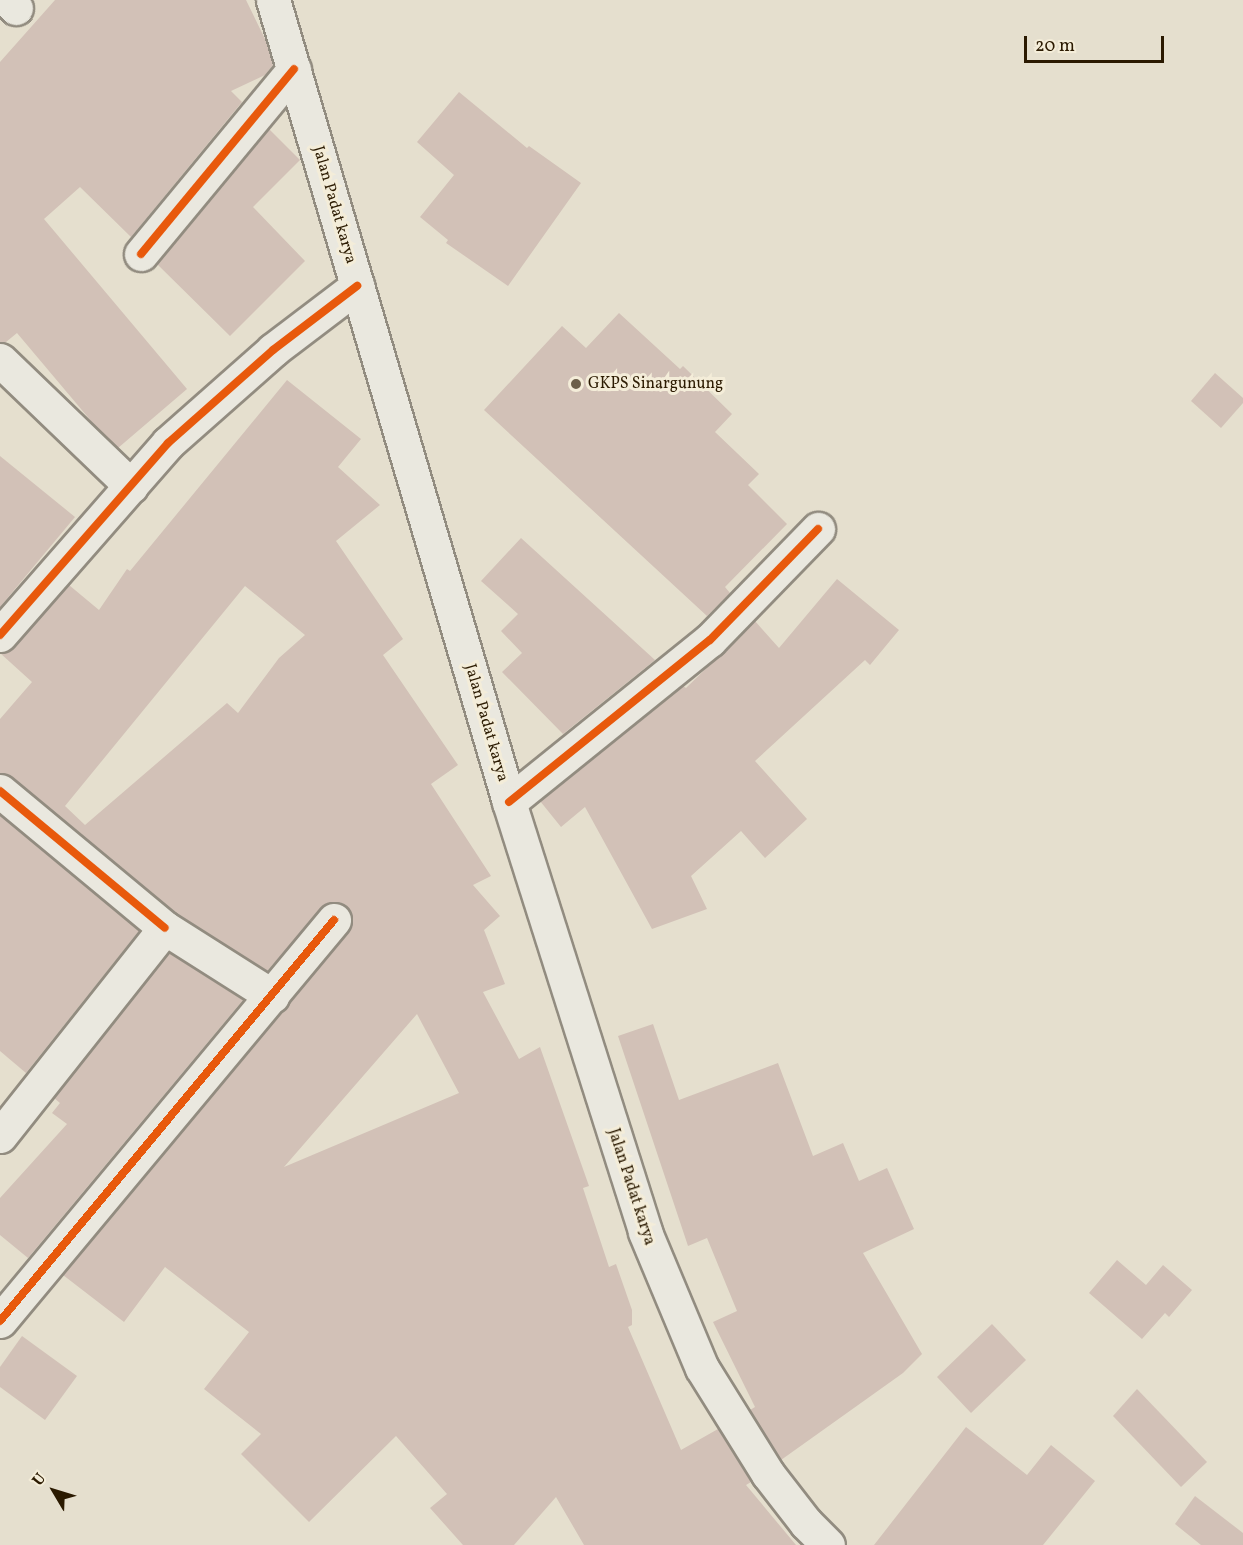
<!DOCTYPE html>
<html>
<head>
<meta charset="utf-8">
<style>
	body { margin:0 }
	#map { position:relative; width:1243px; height:1545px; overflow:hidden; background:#e5dfce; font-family:Vollkorn,serif }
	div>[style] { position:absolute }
	.building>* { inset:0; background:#d2c1b7 }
	.roads { filter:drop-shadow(2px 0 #928c80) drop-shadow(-2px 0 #928c80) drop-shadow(0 2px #928c80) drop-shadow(0 -2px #928c80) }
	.minor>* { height:33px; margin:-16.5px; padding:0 16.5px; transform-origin:16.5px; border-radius:16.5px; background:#eae8df }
	.secondary>* { height:33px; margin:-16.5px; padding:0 16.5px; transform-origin:16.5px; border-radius:16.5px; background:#eae8df }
	.cycleway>* { height:8px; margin:-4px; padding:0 4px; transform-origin:4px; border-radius:4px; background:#e8590c }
	.dots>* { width:16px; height:16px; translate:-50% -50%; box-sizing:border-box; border:3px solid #f4edd9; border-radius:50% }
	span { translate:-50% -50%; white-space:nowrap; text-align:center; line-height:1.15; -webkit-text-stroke:6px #f4edd9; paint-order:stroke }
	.street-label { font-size:16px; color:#2b1a01 }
	.poi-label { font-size:16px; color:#2b1a01 }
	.left { translate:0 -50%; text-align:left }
	.north { position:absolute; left:24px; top:1461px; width:60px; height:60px; -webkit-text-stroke:4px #f4edd9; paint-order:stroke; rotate:308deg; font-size:16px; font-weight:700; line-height:24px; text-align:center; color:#2b1a01 }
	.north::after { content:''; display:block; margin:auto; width:21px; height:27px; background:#2b1a01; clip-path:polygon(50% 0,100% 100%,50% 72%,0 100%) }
	.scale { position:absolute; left:1024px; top:36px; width:140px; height:27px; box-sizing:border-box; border:3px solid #2b1a01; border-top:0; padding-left:8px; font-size:18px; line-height:21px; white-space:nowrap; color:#2b1a01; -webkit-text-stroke:4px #f4edd9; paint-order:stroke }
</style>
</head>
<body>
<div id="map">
	<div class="building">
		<i style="clip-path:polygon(55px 0,246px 0,266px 41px,273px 65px,265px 75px,231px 91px,242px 102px,131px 237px,80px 187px,44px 219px,187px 389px,118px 448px,97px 428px,17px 333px,6px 342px,0 342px,0 62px)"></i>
		<i style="clip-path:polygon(459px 92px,527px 148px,529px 146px,581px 183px,508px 286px,446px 243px,448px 240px,420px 217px,454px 175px,417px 142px)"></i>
		<i style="clip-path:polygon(269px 129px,300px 160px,253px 207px,305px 261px,230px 336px,157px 264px)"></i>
		<i style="clip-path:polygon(619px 313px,680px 369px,683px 366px,732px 414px,715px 432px,759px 474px,748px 485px,787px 524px,725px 587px,730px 593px,707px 616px,484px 410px,562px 326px,586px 348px)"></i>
		<i style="clip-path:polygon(1215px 373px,1243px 398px,1243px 403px,1221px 428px,1191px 401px)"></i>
		<i style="clip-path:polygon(evenodd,287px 380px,361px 439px,338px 467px,380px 505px,336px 541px,403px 639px,383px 655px,458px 765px,431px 784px,491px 876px,473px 885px,500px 916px,484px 930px,505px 984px,483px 992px,519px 1059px,540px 1047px,589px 1186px,583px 1188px,609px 1267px,616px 1264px,632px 1310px,632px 1325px,628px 1327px,681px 1450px,718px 1429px,751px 1482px,746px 1485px,796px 1545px,584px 1545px,556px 1497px,514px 1545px,463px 1545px,430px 1508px,447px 1494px,396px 1436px,309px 1522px,241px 1454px,261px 1434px,204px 1389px,249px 1332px,165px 1267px,124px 1322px,63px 1275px,348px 932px,352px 924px,352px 914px,346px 905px,337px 902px,327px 903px,267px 971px,176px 913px,12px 777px,0 773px,0 719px,32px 682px,0 653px,14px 647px,69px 585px,99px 610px,127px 569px,130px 571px,287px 380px,245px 586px,305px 635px,279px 658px,238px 713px,227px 703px,85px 825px,65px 806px,245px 586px,287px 380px,417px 1014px,459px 1093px,284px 1167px,417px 1014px)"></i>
		<i style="clip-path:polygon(0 456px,75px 517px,0 607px)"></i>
		<i style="clip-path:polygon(521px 538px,655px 660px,563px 734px,502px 672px,522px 653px,501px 631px,518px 614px,481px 581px)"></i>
		<i style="clip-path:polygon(837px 579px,899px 630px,870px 665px,865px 660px,755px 761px,807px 819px,765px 858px,741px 831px,691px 876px,707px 909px,652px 929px,585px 807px,561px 827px,540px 801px,683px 686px,686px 688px,755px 621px,779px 648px)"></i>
		<i style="clip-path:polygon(0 815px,139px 931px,26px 1073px,0 1051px)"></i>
		<i style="clip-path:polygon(169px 953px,243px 1000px,28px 1258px,0 1235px,0 1198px,67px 1124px,52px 1113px,60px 1103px,54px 1098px)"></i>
		<i style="clip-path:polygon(653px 1024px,679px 1100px,778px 1063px,813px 1156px,843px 1143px,859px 1181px,887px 1168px,914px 1229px,863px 1253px,922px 1354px,903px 1373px,781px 1460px,750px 1410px,755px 1407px,713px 1322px,737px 1311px,707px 1238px,688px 1246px,618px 1036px)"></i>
		<i style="clip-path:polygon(1117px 1260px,1146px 1285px,1163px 1265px,1192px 1290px,1169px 1317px,1165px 1313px,1142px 1339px,1089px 1293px)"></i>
		<i style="clip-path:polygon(992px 1324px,1026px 1360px,971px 1413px,937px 1377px)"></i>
		<i style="clip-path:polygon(22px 1336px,77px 1376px,45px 1420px,0 1387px,0 1367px)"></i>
		<i style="clip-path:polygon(1137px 1389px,1207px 1462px,1181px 1487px,1113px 1416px)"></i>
		<i style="clip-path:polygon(966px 1427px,1027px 1475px,1051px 1445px,1095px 1481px,1043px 1545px,874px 1545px)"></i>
		<i style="clip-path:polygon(1195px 1496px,1243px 1533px,1243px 1545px,1201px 1545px,1175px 1524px)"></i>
	</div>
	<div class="roads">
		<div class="minor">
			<i style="left:7px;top:0;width:12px;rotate:42deg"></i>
			<i style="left:141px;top:254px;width:240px;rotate:-50.4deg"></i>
			<i style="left:0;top:360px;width:182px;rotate:43.9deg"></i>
			<i style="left:0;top:635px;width:255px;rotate:-48.8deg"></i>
			<i style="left:168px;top:443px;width:140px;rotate:-41.5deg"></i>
			<i style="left:273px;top:350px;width:106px;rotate:-37.3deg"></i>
			<i style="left:0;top:791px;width:214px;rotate:39.7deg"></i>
			<i style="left:509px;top:802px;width:258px;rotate:-38.9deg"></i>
			<i style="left:710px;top:640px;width:155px;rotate:-45.8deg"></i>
			<i style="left:0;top:1136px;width:265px;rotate:-51.6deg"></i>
			<i style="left:165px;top:928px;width:127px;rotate:32.4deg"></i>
			<i style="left:0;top:1321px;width:522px;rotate:-50.21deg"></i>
		</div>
		<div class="secondary">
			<i style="left:273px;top:0;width:836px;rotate:73.6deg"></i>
			<i style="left:509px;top:802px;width:451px;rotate:72.4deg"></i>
			<i style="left:645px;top:1232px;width:147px;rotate:67.3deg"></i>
			<i style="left:702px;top:1368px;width:125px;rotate:58.1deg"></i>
			<i style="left:768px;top:1474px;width:62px;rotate:52.2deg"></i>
			<i style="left:806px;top:1523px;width:31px;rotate:45deg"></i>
		</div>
	</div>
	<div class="cycleway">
		<i style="left:141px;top:254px;width:240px;rotate:-50.4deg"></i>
		<i style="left:0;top:635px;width:255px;rotate:-48.8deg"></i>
		<i style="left:168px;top:443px;width:140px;rotate:-41.5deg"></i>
		<i style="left:273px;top:350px;width:106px;rotate:-37.3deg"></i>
		<i style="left:0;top:791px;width:214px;rotate:39.7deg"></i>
		<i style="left:509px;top:802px;width:258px;rotate:-38.9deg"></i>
		<i style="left:710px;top:640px;width:155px;rotate:-45.8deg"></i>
		<i style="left:0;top:1321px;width:522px;rotate:-50.21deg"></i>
	</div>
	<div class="dots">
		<i style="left:576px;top:384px;background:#6c5f49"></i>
	</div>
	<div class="street-label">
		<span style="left:334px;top:205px;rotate:74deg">Jalan Padat karya</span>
		<span style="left:486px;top:723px;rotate:74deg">Jalan Padat karya</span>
		<span style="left:631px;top:1187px;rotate:72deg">Jalan Padat karya</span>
	</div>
	<div class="poi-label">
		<span class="left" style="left:588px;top:384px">GKPS Sinargunung</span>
	</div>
	<div class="north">U</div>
	<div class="scale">20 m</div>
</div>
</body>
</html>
